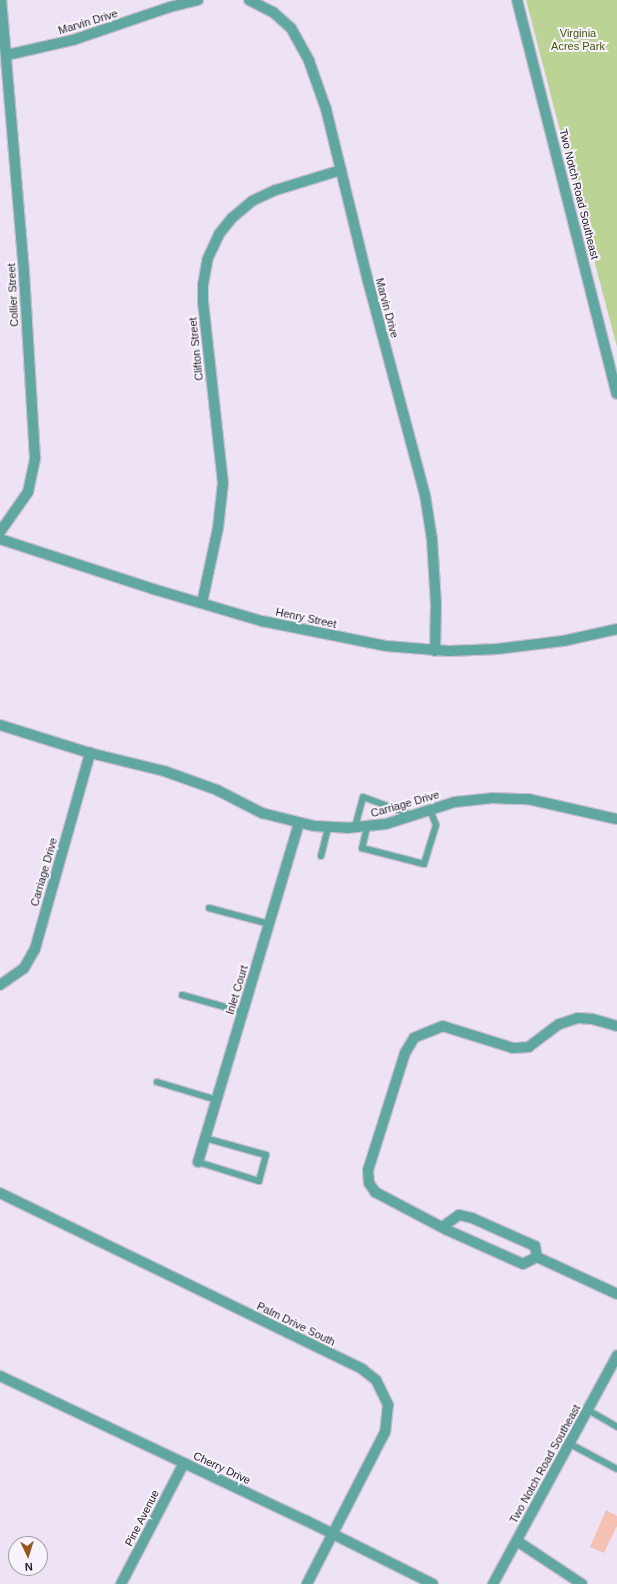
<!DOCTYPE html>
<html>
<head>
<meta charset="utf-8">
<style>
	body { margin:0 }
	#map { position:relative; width:617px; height:1584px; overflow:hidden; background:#ede3f5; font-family:Arial,sans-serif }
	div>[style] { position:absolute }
	.green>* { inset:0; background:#bcd396 }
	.building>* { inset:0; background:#f4c1b3 }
	.roads { filter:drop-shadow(1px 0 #c8bfcf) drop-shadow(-1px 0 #c8bfcf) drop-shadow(0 1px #c8bfcf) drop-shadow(0 -1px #c8bfcf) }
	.service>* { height:6px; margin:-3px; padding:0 3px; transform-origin:3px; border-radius:3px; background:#5fa7a0 }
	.minor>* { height:10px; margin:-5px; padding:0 5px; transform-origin:5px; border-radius:5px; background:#5fa7a0 }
	.tertiary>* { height:10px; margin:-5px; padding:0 5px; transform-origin:5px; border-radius:5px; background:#5fa7a0 }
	span { translate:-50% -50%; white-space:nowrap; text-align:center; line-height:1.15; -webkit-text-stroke:4px #f8f2fd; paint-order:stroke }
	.street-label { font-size:11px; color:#201c23 }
	.park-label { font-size:11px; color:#425904 }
	.north { position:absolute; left:8px; top:1536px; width:40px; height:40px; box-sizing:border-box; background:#f8f2fd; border:1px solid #a29ca6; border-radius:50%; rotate:176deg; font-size:11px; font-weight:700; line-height:16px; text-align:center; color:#201c23 }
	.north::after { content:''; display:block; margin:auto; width:14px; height:18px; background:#94561c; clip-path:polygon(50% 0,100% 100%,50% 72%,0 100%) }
</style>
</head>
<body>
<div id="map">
	<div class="green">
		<i style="clip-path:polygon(526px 0,617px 0,617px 347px,576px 192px)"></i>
	</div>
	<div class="building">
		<i style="clip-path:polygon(606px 1510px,617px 1516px,617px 1526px,604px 1553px,590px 1547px)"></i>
	</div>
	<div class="roads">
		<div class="service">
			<i style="left:355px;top:827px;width:31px;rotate:-75deg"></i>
			<i style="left:363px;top:797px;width:52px;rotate:20.2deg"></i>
			<i style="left:367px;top:827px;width:22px;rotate:103deg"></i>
			<i style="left:362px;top:848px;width:64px;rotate:14.5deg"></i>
			<i style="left:424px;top:864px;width:41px;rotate:-72.9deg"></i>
			<i style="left:436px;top:825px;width:17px;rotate:-111deg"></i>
			<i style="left:321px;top:856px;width:30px;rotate:-76deg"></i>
			<i style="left:209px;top:908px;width:62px;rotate:14.9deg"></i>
			<i style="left:182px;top:995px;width:63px;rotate:15.6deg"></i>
			<i style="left:157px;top:1082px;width:63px;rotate:16.7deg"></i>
			<i style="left:198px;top:1162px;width:64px;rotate:17.3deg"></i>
			<i style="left:259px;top:1181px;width:27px;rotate:-75deg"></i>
			<i style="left:266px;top:1155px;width:63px;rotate:-164.4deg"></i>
			<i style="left:588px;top:1410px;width:34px;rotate:30deg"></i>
			<i style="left:570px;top:1444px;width:53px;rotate:28deg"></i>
		</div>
		<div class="minor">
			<i style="left:249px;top:0;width:27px;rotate:27deg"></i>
			<i style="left:273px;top:12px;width:24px;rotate:42deg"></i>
			<i style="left:291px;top:28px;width:38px;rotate:61deg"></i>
			<i style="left:309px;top:61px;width:51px;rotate:70.5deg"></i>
			<i style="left:326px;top:109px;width:177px;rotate:76.3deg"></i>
			<i style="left:368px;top:281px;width:221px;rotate:75.1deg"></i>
			<i style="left:425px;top:495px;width:45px;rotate:81deg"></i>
			<i style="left:432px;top:539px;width:65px;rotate:86.5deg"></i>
			<i style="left:436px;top:604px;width:47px;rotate:91.2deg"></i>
			<i style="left:7px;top:55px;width:68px;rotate:-12.8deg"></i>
			<i style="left:73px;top:40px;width:102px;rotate:-18.8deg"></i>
			<i style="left:170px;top:7px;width:29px;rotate:-14deg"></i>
			<i style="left:0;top:532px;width:49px;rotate:-55deg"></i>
			<i style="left:28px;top:492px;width:35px;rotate:-78deg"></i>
			<i style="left:35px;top:458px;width:186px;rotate:-93.4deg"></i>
			<i style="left:24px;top:272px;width:273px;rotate:-94.8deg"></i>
			<i style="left:0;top:539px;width:161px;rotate:18.1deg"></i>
			<i style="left:153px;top:589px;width:114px;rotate:16.4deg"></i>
			<i style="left:262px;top:621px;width:126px;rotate:11.4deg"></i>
			<i style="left:386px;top:646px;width:63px;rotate:4.5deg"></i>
			<i style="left:449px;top:651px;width:48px;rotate:-2.4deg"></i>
			<i style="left:497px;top:649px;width:66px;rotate:-6.9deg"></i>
			<i style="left:563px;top:641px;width:55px;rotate:-12.5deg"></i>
			<i style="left:202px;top:603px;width:77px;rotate:-78deg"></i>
			<i style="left:218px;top:528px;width:45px;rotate:-83.7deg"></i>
			<i style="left:223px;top:483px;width:181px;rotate:-96.3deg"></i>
			<i style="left:203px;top:303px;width:18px;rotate:-90deg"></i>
			<i style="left:203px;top:285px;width:27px;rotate:-80deg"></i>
			<i style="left:208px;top:258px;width:26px;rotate:-65deg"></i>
			<i style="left:219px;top:234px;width:21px;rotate:-51deg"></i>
			<i style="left:232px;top:218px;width:26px;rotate:-40deg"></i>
			<i style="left:252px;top:201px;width:26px;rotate:-25deg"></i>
			<i style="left:276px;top:190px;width:68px;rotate:-17.1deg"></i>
			<i style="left:0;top:725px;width:94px;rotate:17.3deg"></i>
			<i style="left:90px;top:753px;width:76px;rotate:13.7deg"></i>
			<i style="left:164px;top:771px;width:56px;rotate:19.7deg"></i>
			<i style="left:217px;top:790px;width:51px;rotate:27.1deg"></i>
			<i style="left:262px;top:813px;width:54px;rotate:14deg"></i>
			<i style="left:314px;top:826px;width:33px;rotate:3deg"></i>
			<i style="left:347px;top:828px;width:39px;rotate:-6deg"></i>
			<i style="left:386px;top:824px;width:72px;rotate:-17.7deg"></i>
			<i style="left:455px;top:802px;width:37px;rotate:-6deg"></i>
			<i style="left:492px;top:798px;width:36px;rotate:2deg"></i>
			<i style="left:528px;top:799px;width:91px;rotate:12.7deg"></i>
			<i style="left:0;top:985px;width:29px;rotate:-35deg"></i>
			<i style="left:24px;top:968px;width:22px;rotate:-60deg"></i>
			<i style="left:35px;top:949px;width:204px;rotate:-74.3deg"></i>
			<i style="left:617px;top:1026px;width:26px;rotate:-164deg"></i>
			<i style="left:592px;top:1019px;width:14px;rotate:-176deg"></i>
			<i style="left:578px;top:1018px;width:20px;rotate:162deg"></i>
			<i style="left:559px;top:1024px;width:38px;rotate:143deg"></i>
			<i style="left:529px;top:1047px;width:16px;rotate:176deg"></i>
			<i style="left:513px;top:1048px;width:73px;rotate:-162.6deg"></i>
			<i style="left:443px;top:1026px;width:31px;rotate:158deg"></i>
			<i style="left:414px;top:1038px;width:17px;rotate:121deg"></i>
			<i style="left:405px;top:1053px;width:123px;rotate:107.5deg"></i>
			<i style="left:368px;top:1170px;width:13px;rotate:86deg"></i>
			<i style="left:369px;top:1183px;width:11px;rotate:56deg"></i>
			<i style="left:375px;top:1192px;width:81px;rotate:27.8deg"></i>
			<i style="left:447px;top:1230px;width:83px;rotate:24.1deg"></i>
			<i style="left:523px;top:1264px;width:16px;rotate:-27deg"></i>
			<i style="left:537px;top:1257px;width:88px;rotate:24.8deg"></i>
			<i style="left:198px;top:1162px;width:353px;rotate:-73.4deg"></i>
			<i style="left:0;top:1193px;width:403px;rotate:25.9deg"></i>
			<i style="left:362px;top:1369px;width:18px;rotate:38deg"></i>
			<i style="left:376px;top:1380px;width:28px;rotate:64deg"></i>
			<i style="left:388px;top:1405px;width:27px;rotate:96deg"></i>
			<i style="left:385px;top:1432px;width:171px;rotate:117.2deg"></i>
			<i style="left:442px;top:1227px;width:21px;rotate:-35deg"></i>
			<i style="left:459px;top:1215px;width:13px;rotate:13deg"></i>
			<i style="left:472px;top:1218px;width:69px;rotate:24deg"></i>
			<i style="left:535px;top:1246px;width:11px;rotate:80deg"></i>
			<i style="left:0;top:1376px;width:337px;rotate:25.3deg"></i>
			<i style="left:305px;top:1520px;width:143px;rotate:26.6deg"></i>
			<i style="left:517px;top:1541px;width:78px;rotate:33.5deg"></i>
			<i style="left:121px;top:1584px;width:136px;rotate:-62.5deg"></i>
		</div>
		<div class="tertiary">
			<i style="left:517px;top:0;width:406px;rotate:75.8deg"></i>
			<i style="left:493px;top:1584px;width:260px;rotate:-61.5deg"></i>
		</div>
	</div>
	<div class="street-label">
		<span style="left:88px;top:22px;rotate:-17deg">Marvin Drive</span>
		<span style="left:579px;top:194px;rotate:76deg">Two Notch Road Southeast</span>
		<span style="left:13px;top:295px;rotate:-93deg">Collier Street</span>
		<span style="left:387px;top:308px;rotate:75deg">Marvin Drive</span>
		<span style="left:196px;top:349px;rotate:-96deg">Clifton Street</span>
		<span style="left:306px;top:618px;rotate:12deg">Henry Street</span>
		<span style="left:405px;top:804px;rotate:-16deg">Carriage Drive</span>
		<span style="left:44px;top:872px;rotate:-74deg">Carriage Drive</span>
		<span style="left:237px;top:990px;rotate:-73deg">Inlet Court</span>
		<span style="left:296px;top:1324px;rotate:26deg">Palm Drive South</span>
		<span style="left:545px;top:1464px;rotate:-61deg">Two Notch Road Southeast</span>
		<span style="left:222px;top:1468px;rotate:25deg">Cherry Drive</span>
		<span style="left:142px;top:1518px;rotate:-63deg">Pine Avenue</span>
	</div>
	<div class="park-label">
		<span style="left:578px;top:40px">Virginia<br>Acres Park</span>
	</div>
	<div class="north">N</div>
</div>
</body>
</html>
